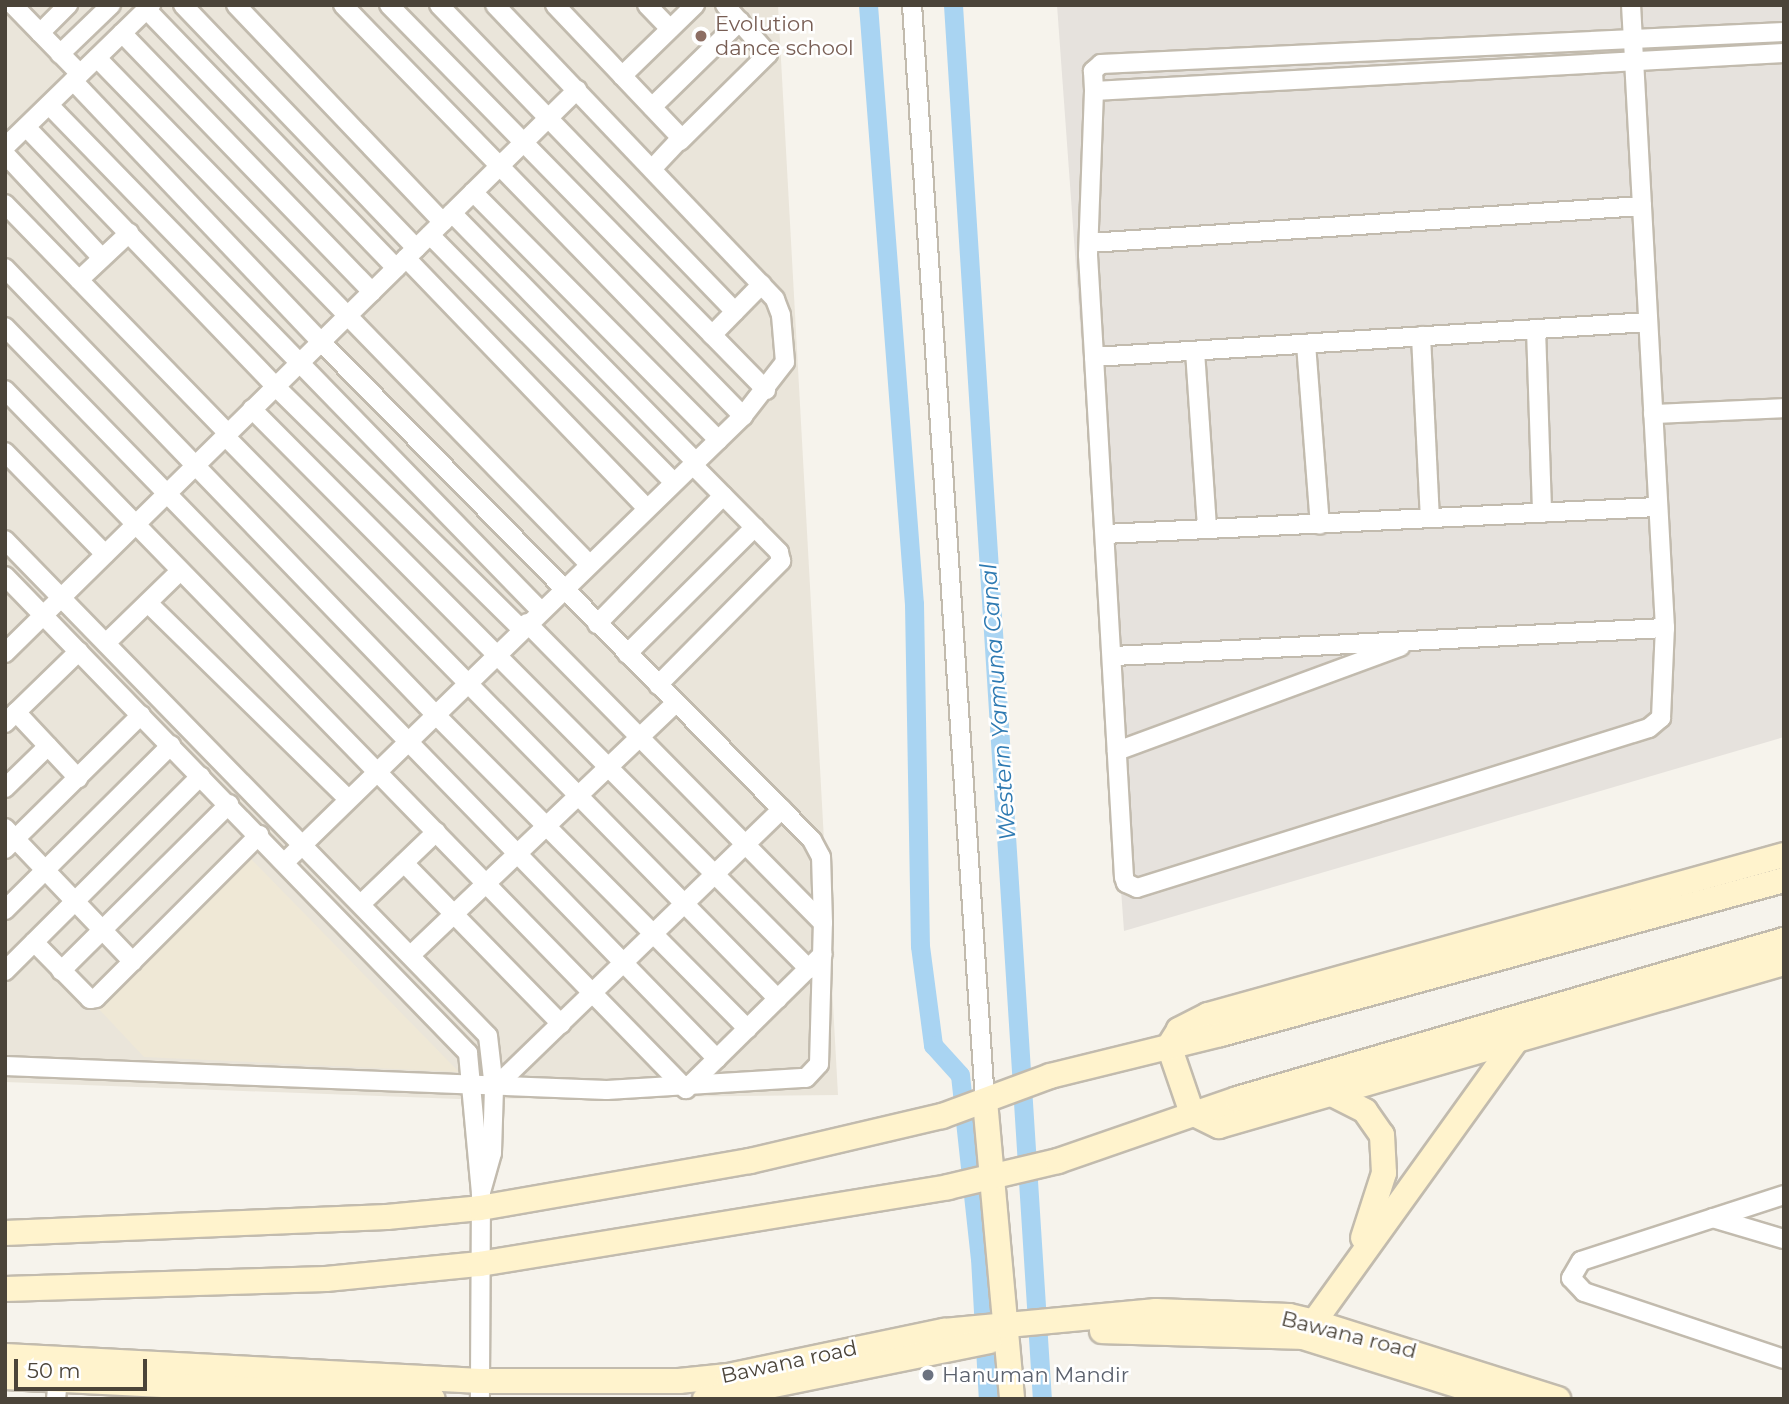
<!DOCTYPE html>
<html>
<head>
<meta charset="utf-8">
<style>
	body { margin:0 }
	#map { position:relative; width:1789px; height:1404px; overflow:hidden; background:#f6f3ec; font-family:Montserrat,sans-serif }
	div>[style] { position:absolute }
	.residential>* { inset:0; background:#eae5da }
	.industrial>* { inset:0; background:#e6e2dd }
	.education>* { inset:0; background:#efe8d6 }
	.canal>* { height:19px; margin:-9.5px; padding:0 9.5px; transform-origin:9.5px; border-radius:9.5px; background:#a9d4f2 }
	.roads { filter:drop-shadow(2px 0 #c2bbae) drop-shadow(-2px 0 #c2bbae) drop-shadow(0 2px #c2bbae) drop-shadow(0 -2px #c2bbae) }
	.street>* { height:18px; margin:-9px; padding:0 9px; transform-origin:9px; border-radius:9px; background:#fff }
	.secondary>* { height:24px; margin:-12px; padding:0 12px; transform-origin:12px; border-radius:12px; background:#fff3cd }
	.dots>* { width:19px; height:19px; translate:-50% -50%; box-sizing:border-box; border:4px solid #fff; border-radius:50% }
	span { translate:-50% -50%; white-space:nowrap; text-align:center; line-height:1.15; -webkit-text-stroke:5px #fff; paint-order:stroke }
	.education-label { font-size:21px; color:#785e54 }
	.left { translate:0 -50%; text-align:left }
	.street-label { font-size:21px; color:#4b4439 }
	.worship-label { font-size:21px; color:#5b616d }
	.water-label { font-size:23px; color:#2e7ab2; font-style:italic }
	.frame { position:absolute; inset:0; border:7px solid #4b4439; pointer-events:none }
	.scale { position:absolute; left:14px; top:1359px; width:133px; height:32px; box-sizing:border-box; border:4px solid #4b4439; border-top:0; padding-left:9px; font-size:21px; line-height:24px; white-space:nowrap; color:#4b4439; -webkit-text-stroke:5px #fff; paint-order:stroke }
</style>
</head>
<body>
<div id="map">
	<div class="residential">
		<i style="clip-path:polygon(5px 5px,778px 5px,838px 1095px,459px 1099px,5px 1082px)"></i>
	</div>
	<div class="industrial">
		<i style="clip-path:polygon(1057px 5px,1784px 5px,1784px 737px,1124px 931px)"></i>
	</div>
	<div class="education">
		<i style="clip-path:polygon(249px 857px,459px 1072px,144px 1057px,96px 1006px)"></i>
	</div>
	<div class="canal">
		<i style="left:868px;top:5px;width:601px;rotate:85.61deg"></i>
		<i style="left:914px;top:604px;width:342px;rotate:89deg"></i>
		<i style="left:920px;top:946px;width:100px;rotate:82.5deg"></i>
		<i style="left:933px;top:1045px;width:40px;rotate:48deg"></i>
		<i style="left:960px;top:1075px;width:184px;rotate:83.8deg"></i>
		<i style="left:980px;top:1258px;width:141px;rotate:86.8deg"></i>
		<i style="left:953px;top:5px;width:1397px;rotate:86.35deg"></i>
	</div>
	<div class="roads">
		<div class="street">
			<i style="left:13px;top:5px;width:96px;rotate:45.8deg"></i>
			<i style="left:183px;top:5px;width:337px;rotate:46.2deg"></i>
			<i style="left:236px;top:5px;width:300px;rotate:46.4deg"></i>
			<i style="left:343px;top:5px;width:574px;rotate:45.78deg"></i>
			<i style="left:389px;top:5px;width:539px;rotate:45.6deg"></i>
			<i style="left:439px;top:5px;width:426px;rotate:46deg"></i>
			<i style="left:555px;top:5px;width:183px;rotate:46.5deg"></i>
			<i style="left:681px;top:138px;width:41px;rotate:133deg"></i>
			<i style="left:647px;top:5px;width:33px;rotate:46deg"></i>
			<i style="left:912px;top:5px;width:1098px;rotate:86.19deg"></i>
			<i style="left:146px;top:9px;width:360px;rotate:46deg"></i>
			<i style="left:1784px;top:32px;width:684px;rotate:177.32deg"></i>
			<i style="left:1101px;top:64px;width:11px;rotate:139deg"></i>
			<i style="left:1093px;top:71px;width:20px;rotate:87deg"></i>
			<i style="left:1094px;top:91px;width:691px;rotate:-3.15deg"></i>
			<i style="left:40px;top:33px;width:40px;rotate:-45deg"></i>
			<i style="left:122px;top:33px;width:360px;rotate:46deg"></i>
			<i style="left:60px;top:54px;width:71px;rotate:-43.9deg"></i>
			<i style="left:97px;top:58px;width:706px;rotate:45.8deg"></i>
			<i style="left:622px;top:76px;width:102px;rotate:-44.2deg"></i>
			<i style="left:1094px;top:91px;width:164px;rotate:92.1deg"></i>
			<i style="left:1088px;top:255px;width:102px;rotate:86.6deg"></i>
			<i style="left:1094px;top:357px;width:521px;rotate:86.7deg"></i>
			<i style="left:1124px;top:877px;width:6px;rotate:72deg"></i>
			<i style="left:1126px;top:883px;width:12px;rotate:24deg"></i>
			<i style="left:1137px;top:888px;width:536px;rotate:-17.35deg"></i>
			<i style="left:1649px;top:728px;width:16px;rotate:-40deg"></i>
			<i style="left:1661px;top:718px;width:90px;rotate:-87.5deg"></i>
			<i style="left:1665px;top:628px;width:624px;rotate:-93.12deg"></i>
			<i style="left:49px;top:105px;width:704px;rotate:45.81deg"></i>
			<i style="left:652px;top:107px;width:123px;rotate:-44.3deg"></i>
			<i style="left:26px;top:127px;width:359px;rotate:46.1deg"></i>
			<i style="left:275px;top:386px;width:346px;rotate:44.6deg"></i>
			<i style="left:680px;top:141px;width:124px;rotate:-44.7deg"></i>
			<i style="left:768px;top:54px;width:65px;rotate:-131.3deg"></i>
			<i style="left:5px;top:147px;width:204px;rotate:-44.2deg"></i>
			<i style="left:5px;top:154px;width:142px;rotate:47deg"></i>
			<i style="left:473px;top:192px;width:349px;rotate:45.3deg"></i>
			<i style="left:5px;top:204px;width:320px;rotate:45.8deg"></i>
			<i style="left:452px;top:213px;width:349px;rotate:45.6deg"></i>
			<i style="left:430px;top:235px;width:347px;rotate:45.4deg"></i>
			<i style="left:1089px;top:243px;width:554px;rotate:-3.83deg"></i>
			<i style="left:406px;top:258px;width:347px;rotate:46.1deg"></i>
			<i style="left:5px;top:268px;width:618px;rotate:46.05deg"></i>
			<i style="left:434px;top:713px;width:445px;rotate:45.2deg"></i>
			<i style="left:79px;top:280px;width:69px;rotate:-43.2deg"></i>
			<i style="left:5px;top:327px;width:1021px;rotate:45.79deg"></i>
			<i style="left:1536px;top:329px;width:184px;rotate:88.1deg"></i>
			<i style="left:712px;top:335px;width:71px;rotate:-45.6deg"></i>
			<i style="left:1421px;top:336px;width:182px;rotate:87.2deg"></i>
			<i style="left:1306px;top:344px;width:181px;rotate:85.6deg"></i>
			<i style="left:1195px;top:351px;width:178px;rotate:86.1deg"></i>
			<i style="left:1094px;top:357px;width:555px;rotate:-3.61deg"></i>
			<i style="left:5px;top:390px;width:976px;rotate:45.75deg"></i>
			<i style="left:686px;top:1089px;width:192px;rotate:-44.6deg"></i>
			<i style="left:252px;top:409px;width:790px;rotate:45.15deg"></i>
			<i style="left:1653px;top:414px;width:131px;rotate:-2.6deg"></i>
			<i style="left:225px;top:436px;width:789px;rotate:45.51deg"></i>
			<i style="left:5px;top:452px;width:143px;rotate:45.6deg"></i>
			<i style="left:1105px;top:534px;width:554px;rotate:-2.8deg"></i>
			<i style="left:5px;top:540px;width:692px;rotate:45.76deg"></i>
			<i style="left:488px;top:1036px;width:52px;rotate:83.4deg"></i>
			<i style="left:494px;top:1088px;width:65px;rotate:91.8deg"></i>
			<i style="left:492px;top:1153px;width:41px;rotate:105.8deg"></i>
			<i style="left:5px;top:576px;width:665px;rotate:45.85deg"></i>
			<i style="left:468px;top:1053px;width:140px;rotate:84.7deg"></i>
			<i style="left:481px;top:1192px;width:207px;rotate:90.3deg"></i>
			<i style="left:148px;top:603px;width:279px;rotate:44.4deg"></i>
			<i style="left:527px;top:623px;width:421px;rotate:45.4deg"></i>
			<i style="left:597px;top:624px;width:180px;rotate:-45.5deg"></i>
			<i style="left:106px;top:643px;width:103px;rotate:-44.2deg"></i>
			<i style="left:5px;top:653px;width:803px;rotate:-44.55deg"></i>
			<i style="left:627px;top:654px;width:180px;rotate:-44.8deg"></i>
			<i style="left:1114px;top:656px;width:552px;rotate:-2.91deg"></i>
			<i style="left:658px;top:685px;width:175px;rotate:-45.2deg"></i>
			<i style="left:781px;top:561px;width:9px;rotate:-103deg"></i>
			<i style="left:779px;top:552px;width:124px;rotate:-134.7deg"></i>
			<i style="left:16px;top:712px;width:91px;rotate:46.8deg"></i>
			<i style="left:5px;top:723px;width:103px;rotate:-44.2deg"></i>
			<i style="left:1117px;top:751px;width:302px;rotate:-20.2deg"></i>
			<i style="left:5px;top:788px;width:60px;rotate:-44.3deg"></i>
			<i style="left:5px;top:828px;width:185px;rotate:46.3deg"></i>
			<i style="left:5px;top:849px;width:191px;rotate:-44.6deg"></i>
			<i style="left:285px;top:862px;width:639px;rotate:-44.24deg"></i>
			<i style="left:743px;top:416px;width:68px;rotate:-52.1deg"></i>
			<i style="left:785px;top:362px;width:47px;rotate:-94.9deg"></i>
			<i style="left:781px;top:315px;width:17px;rotate:-111deg"></i>
			<i style="left:775px;top:299px;width:406px;rotate:-133.6deg"></i>
			<i style="left:404px;top:863px;width:225px;rotate:45.7deg"></i>
			<i style="left:362px;top:903px;width:103px;rotate:-43.8deg"></i>
			<i style="left:5px;top:910px;width:234px;rotate:-44.8deg"></i>
			<i style="left:34px;top:942px;width:80px;rotate:45.5deg"></i>
			<i style="left:90px;top:999px;width:6px;rotate:-9deg"></i>
			<i style="left:96px;top:998px;width:231px;rotate:-45deg"></i>
			<i style="left:412px;top:954px;width:364px;rotate:-43.6deg"></i>
			<i style="left:5px;top:971px;width:276px;rotate:-44.9deg"></i>
			<i style="left:61px;top:971px;width:237px;rotate:-44.8deg"></i>
			<i style="left:5px;top:1066px;width:602px;rotate:2.28deg"></i>
			<i style="left:607px;top:1090px;width:199px;rotate:-3.5deg"></i>
			<i style="left:806px;top:1078px;width:19px;rotate:-47deg"></i>
			<i style="left:819px;top:1064px;width:141px;rotate:-88.4deg"></i>
			<i style="left:823px;top:923px;width:66px;rotate:-91.7deg"></i>
			<i style="left:821px;top:857px;width:19px;rotate:-118deg"></i>
			<i style="left:812px;top:840px;width:699px;rotate:-134.59deg"></i>
			<i style="left:321px;top:342px;width:360px;rotate:-133.5deg"></i>
			<i style="left:494px;top:1088px;width:401px;rotate:-44.1deg"></i>
			<i style="left:1784px;top:1195px;width:213px;rotate:162deg"></i>
			<i style="left:1581px;top:1261px;width:20px;rotate:120deg"></i>
			<i style="left:1571px;top:1278px;width:19px;rotate:47deg"></i>
			<i style="left:1584px;top:1292px;width:211px;rotate:18.5deg"></i>
			<i style="left:1713px;top:1218px;width:74px;rotate:16.5deg"></i>
			<i style="left:56px;top:1399px;width:30px;rotate:-84deg"></i>
		</div>
		<div class="secondary">
			<i style="left:1784px;top:855px;width:598px;rotate:164.48deg"></i>
			<i style="left:1208px;top:1015px;width:33px;rotate:153deg"></i>
			<i style="left:1179px;top:1030px;width:19px;rotate:122deg"></i>
			<i style="left:1169px;top:1046px;width:71px;rotate:71.1deg"></i>
			<i style="left:1192px;top:1113px;width:30px;rotate:26deg"></i>
			<i style="left:1219px;top:1126px;width:588px;rotate:-16.09deg"></i>
			<i style="left:1334px;top:1095px;width:35px;rotate:27deg"></i>
			<i style="left:1365px;top:1111px;width:29px;rotate:55deg"></i>
			<i style="left:1382px;top:1135px;width:38px;rotate:87deg"></i>
			<i style="left:1384px;top:1173px;width:68px;rotate:107.9deg"></i>
			<i style="left:985px;top:1101px;width:299px;rotate:84.8deg"></i>
			<i style="left:5px;top:1233px;width:382px;rotate:-2.4deg"></i>
			<i style="left:387px;top:1217px;width:93px;rotate:-5.5deg"></i>
			<i style="left:480px;top:1208px;width:274px;rotate:-9.9deg"></i>
			<i style="left:750px;top:1161px;width:197px;rotate:-13.2deg"></i>
			<i style="left:942px;top:1116px;width:115px;rotate:-20.3deg"></i>
			<i style="left:1050px;top:1076px;width:176px;rotate:-13.8deg"></i>
			<i style="left:1221px;top:1034px;width:584px;rotate:-15.3deg"></i>
			<i style="left:5px;top:1289px;width:321px;rotate:-1.8deg"></i>
			<i style="left:326px;top:1279px;width:155px;rotate:-5.6deg"></i>
			<i style="left:480px;top:1264px;width:474px;rotate:-9.3deg"></i>
			<i style="left:948px;top:1187px;width:113px;rotate:-13.3deg"></i>
			<i style="left:1058px;top:1161px;width:189px;rotate:-19.1deg"></i>
			<i style="left:1237px;top:1099px;width:570px;rotate:-16.21deg"></i>
			<i style="left:1102px;top:1331px;width:201px;rotate:1.7deg"></i>
			<i style="left:1303px;top:1337px;width:207px;rotate:17.4deg"></i>
			<i style="left:1306px;top:1333px;width:360px;rotate:-54.3deg"></i>
			<i style="left:5px;top:1356px;width:476px;rotate:3deg"></i>
			<i style="left:480px;top:1381px;width:199px"></i>
			<i style="left:679px;top:1381px;width:49px;rotate:-5.8deg"></i>
			<i style="left:728px;top:1376px;width:221px;rotate:-11.8deg"></i>
			<i style="left:944px;top:1331px;width:213px;rotate:-5.4deg"></i>
			<i style="left:1156px;top:1311px;width:133px;rotate:2.2deg"></i>
			<i style="left:1289px;top:1316px;width:26px;rotate:13deg"></i>
			<i style="left:1314px;top:1322px;width:256px;rotate:17.5deg"></i>
			<i style="left:5px;top:1377px;width:428px;rotate:2.9deg"></i>
			<i style="left:705px;top:1399px;width:290px;rotate:-11.5deg"></i>
		</div>
	</div>
	<div class="dots">
		<i style="left:701px;top:36px;background:#8d6e63"></i>
		<i style="left:928px;top:1375px;background:#6b7280"></i>
	</div>
	<div class="education-label">
		<span class="left" style="left:715px;top:36px">Evolution<br>dance school</span>
	</div>
	<div class="street-label">
		<span style="left:1349px;top:1335px;rotate:14deg">Bawana road</span>
		<span style="left:789px;top:1362px;rotate:-12deg">Bawana road</span>
	</div>
	<div class="worship-label">
		<span class="left" style="left:942px;top:1375px">Hanuman Mandir</span>
	</div>
	<div class="water-label">
		<span style="left:998px;top:702px;rotate:-94deg">Western Yamuna Canal</span>
	</div>
	<div class="frame"></div>
	<div class="scale">50 m</div>
</div>
</body>
</html>
